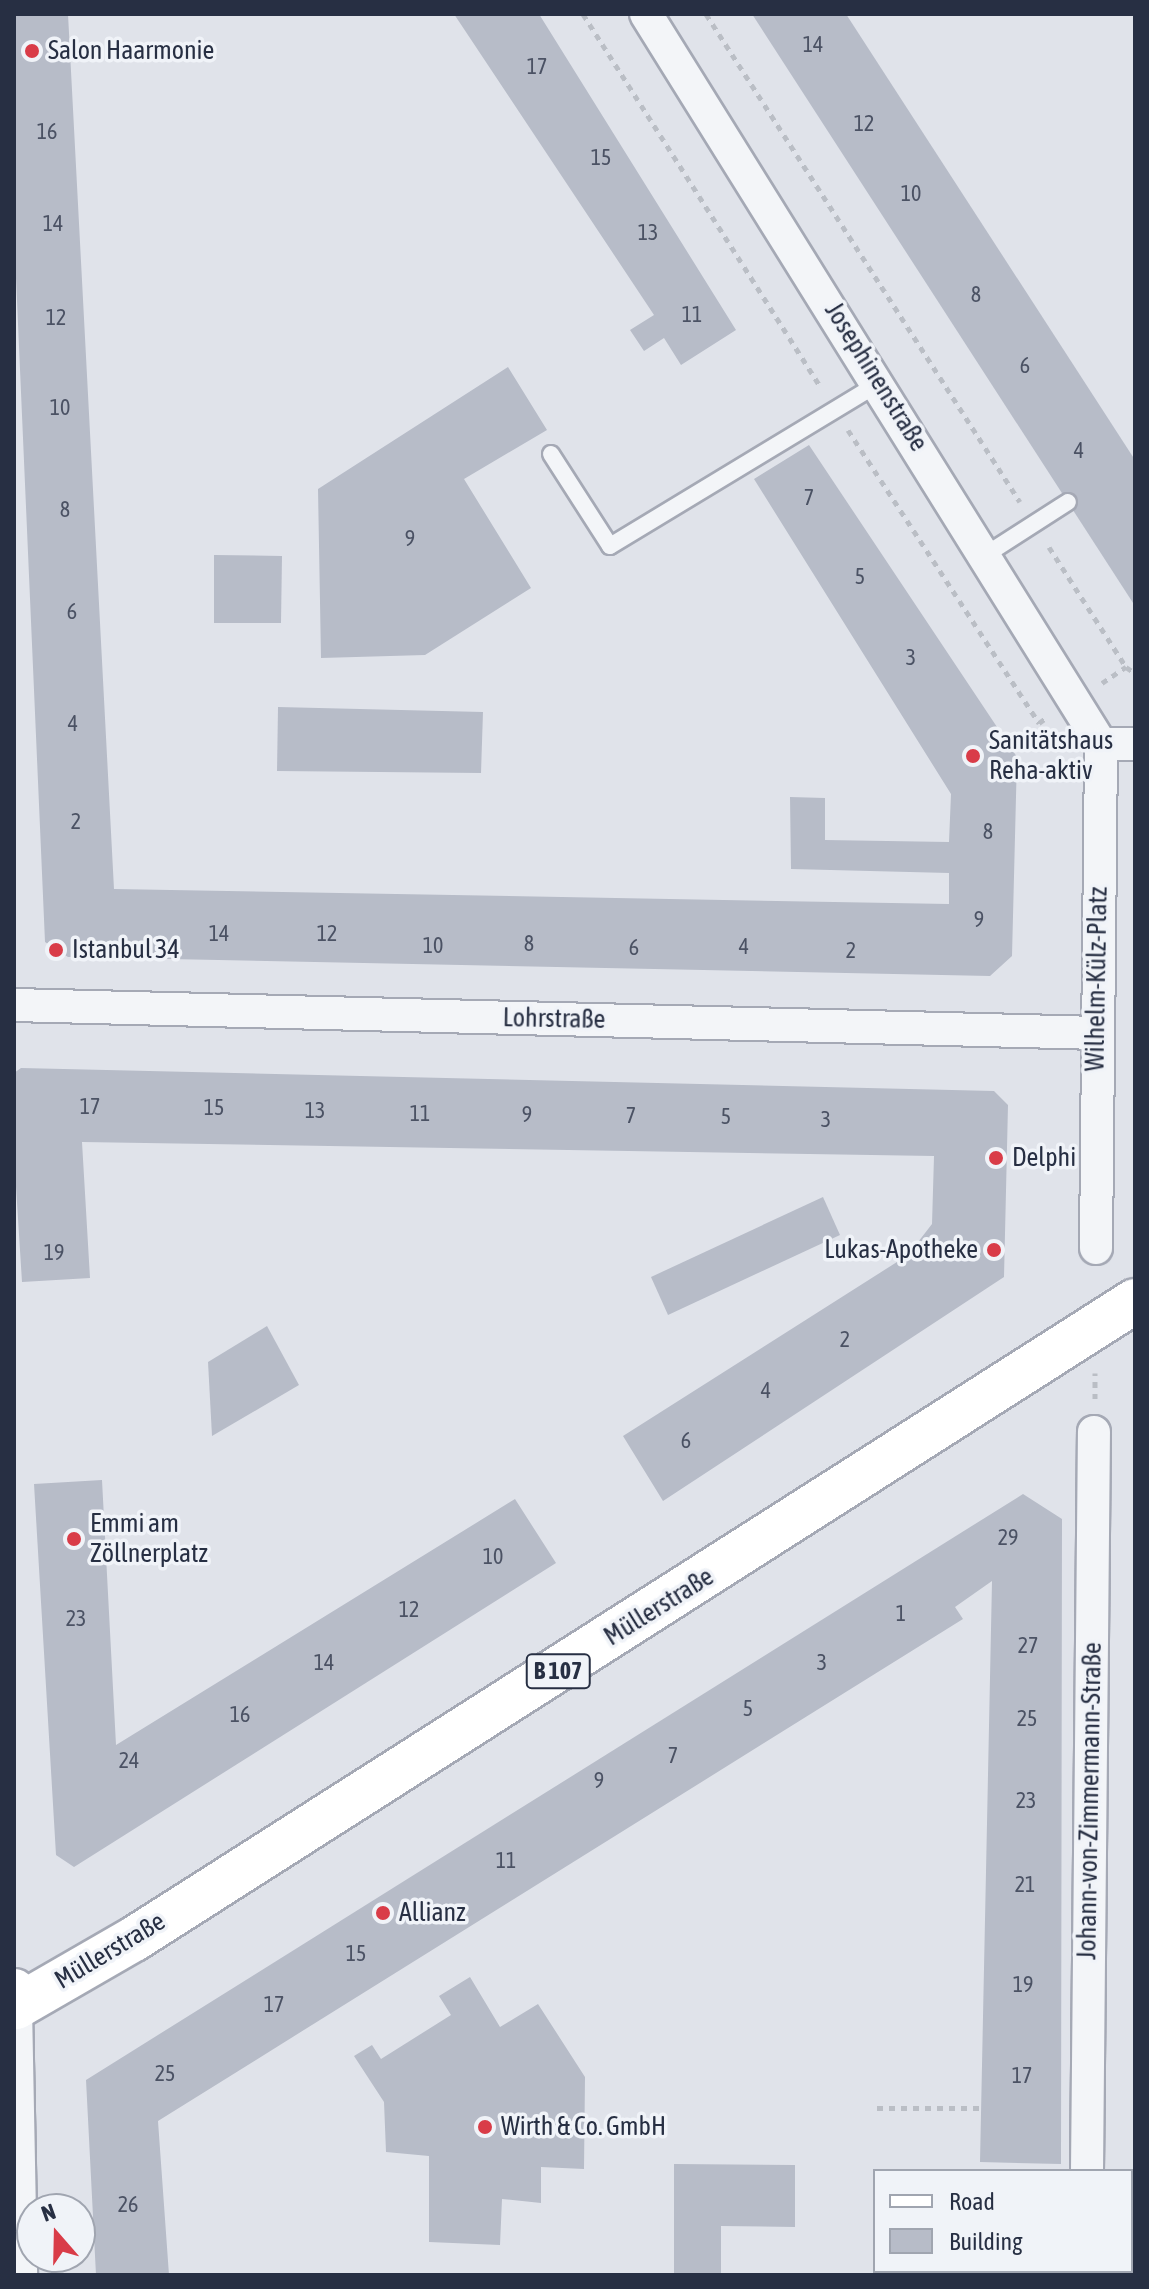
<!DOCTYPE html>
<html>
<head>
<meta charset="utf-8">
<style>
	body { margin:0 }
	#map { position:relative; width:1149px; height:2289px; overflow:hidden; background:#e0e3ea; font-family:"Asap Condensed",sans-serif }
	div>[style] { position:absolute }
	.building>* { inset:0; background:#b7bcc8 }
	.path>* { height:5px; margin-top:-2.5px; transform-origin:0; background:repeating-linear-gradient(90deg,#babec5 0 6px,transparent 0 12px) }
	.roads { filter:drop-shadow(2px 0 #a5a9b5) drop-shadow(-2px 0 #a5a9b5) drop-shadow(0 2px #a5a9b5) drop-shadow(0 -2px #a5a9b5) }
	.lane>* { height:16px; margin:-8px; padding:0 8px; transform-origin:8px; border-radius:8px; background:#f3f5f8 }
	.street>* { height:32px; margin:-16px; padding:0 16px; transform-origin:16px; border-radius:16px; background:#f3f5f8 }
	.primary>* { height:44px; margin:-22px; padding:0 22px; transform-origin:22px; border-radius:22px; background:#fff }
	.dots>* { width:22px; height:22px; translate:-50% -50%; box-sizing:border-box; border:4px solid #f0f3f8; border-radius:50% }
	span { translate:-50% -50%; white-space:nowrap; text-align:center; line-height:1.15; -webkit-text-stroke:7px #f0f3f8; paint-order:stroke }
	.number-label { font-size:22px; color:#4b5264 }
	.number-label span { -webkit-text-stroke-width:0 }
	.shield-label span { padding:2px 6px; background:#f0f3f8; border:2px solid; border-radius:6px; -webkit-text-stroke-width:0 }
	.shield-label { font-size:24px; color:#272f43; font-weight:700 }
	.poi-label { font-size:26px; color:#272f43 }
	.left { translate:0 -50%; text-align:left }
	.right { translate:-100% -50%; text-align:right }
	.street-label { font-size:26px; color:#272f43 }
	.frame { position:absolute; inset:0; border:16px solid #272f43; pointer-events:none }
	.legend { position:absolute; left:873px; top:2169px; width:260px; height:104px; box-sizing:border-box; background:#f0f3f8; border:2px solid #a0a5b0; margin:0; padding:10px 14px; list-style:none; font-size:24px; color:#272f43 }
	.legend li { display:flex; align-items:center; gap:16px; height:40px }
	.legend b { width:40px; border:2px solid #a0a5b0 }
	.north { position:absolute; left:16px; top:2193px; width:80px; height:80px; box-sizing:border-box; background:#f0f3f8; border:2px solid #a0a5b0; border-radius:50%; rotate:340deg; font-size:22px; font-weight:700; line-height:32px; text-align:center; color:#272f43 }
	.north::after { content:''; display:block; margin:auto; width:28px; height:36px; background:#d93c48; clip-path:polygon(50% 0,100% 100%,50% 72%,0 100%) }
</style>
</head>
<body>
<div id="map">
	<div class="building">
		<i style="clip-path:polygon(14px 14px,68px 14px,114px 889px,949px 904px,949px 873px,791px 869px,790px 797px,825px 798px,825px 840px,949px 842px,951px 794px,754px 479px,809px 445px,1017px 757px,1012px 956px,990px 976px,68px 957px,45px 942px,14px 232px)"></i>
		<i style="clip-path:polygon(454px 14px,539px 14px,736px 330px,681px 365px,664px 338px,644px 351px,630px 330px,654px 315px)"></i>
		<i style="clip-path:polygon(752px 14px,846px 14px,1135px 460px,1135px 606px)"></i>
		<i style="clip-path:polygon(508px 367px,547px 430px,464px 479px,531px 588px,425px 655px,321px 658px,318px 489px)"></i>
		<i style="clip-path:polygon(214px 555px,282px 556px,281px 623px,214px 623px)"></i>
		<i style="clip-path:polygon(278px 707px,483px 712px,481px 773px,277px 771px)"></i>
		<i style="clip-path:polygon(21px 1068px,994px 1091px,1008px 1105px,1004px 1277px,663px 1501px,623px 1436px,908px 1255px,932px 1224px,934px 1156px,82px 1142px,90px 1278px,22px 1282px,14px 1155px,14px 1073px)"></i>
		<i style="clip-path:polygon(823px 1197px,840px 1235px,668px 1315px,651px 1277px)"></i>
		<i style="clip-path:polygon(267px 1326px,299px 1385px,212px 1436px,208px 1362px)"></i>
		<i style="clip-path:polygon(102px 1480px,116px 1745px,515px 1499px,556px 1563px,74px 1867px,56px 1855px,34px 1484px)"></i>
		<i style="clip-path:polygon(1023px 1494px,1062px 1519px,1061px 2164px,980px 2162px,992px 1581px,955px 1607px,963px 1619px,158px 2121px,169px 2275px,96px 2275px,86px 2080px)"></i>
		<i style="clip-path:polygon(470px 1977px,500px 2027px,538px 2004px,585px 2077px,584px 2169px,541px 2167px,541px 2203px,502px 2199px,500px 2245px,429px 2242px,429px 2156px,386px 2152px,384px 2102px,354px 2056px,372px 2045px,381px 2059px,451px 2015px,439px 1996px)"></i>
		<i style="clip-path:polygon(674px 2164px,795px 2165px,795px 2227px,721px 2226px,721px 2275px,674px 2275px)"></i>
	</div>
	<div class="path">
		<i style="left:583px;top:14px;width:443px;rotate:57.5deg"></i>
		<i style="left:706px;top:14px;width:580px;rotate:57.24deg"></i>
		<i style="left:848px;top:430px;width:350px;rotate:56.9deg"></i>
		<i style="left:1039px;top:723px;width:9px;rotate:-36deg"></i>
		<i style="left:1049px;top:547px;width:143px;rotate:57.3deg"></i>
		<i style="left:1102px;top:683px;width:29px;rotate:-34deg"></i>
		<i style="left:1126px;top:667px;width:11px;rotate:34deg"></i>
		<i style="left:1095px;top:1399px;width:26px;rotate:-90deg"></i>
		<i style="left:877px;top:2108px;width:105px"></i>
	</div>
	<div class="roads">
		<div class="lane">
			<i style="left:551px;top:454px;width:109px;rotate:57.3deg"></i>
			<i style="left:610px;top:546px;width:315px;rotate:-31.2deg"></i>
			<i style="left:987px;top:554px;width:96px;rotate:-32.7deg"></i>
		</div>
		<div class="street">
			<i style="left:646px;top:14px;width:860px;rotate:58.07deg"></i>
			<i style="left:1101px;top:744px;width:34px"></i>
			<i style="left:14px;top:1005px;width:1081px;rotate:1.48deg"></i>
			<i style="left:1096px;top:1248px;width:504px;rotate:-89.43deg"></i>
			<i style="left:16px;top:2007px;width:268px;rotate:88.9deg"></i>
			<i style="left:1087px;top:2171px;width:739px;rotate:-89.46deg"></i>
			<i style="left:1086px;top:2275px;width:4px;rotate:-90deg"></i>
		</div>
		<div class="primary">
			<i style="left:14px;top:1991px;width:16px;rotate:83deg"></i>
			<i style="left:16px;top:2007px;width:136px;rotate:-30deg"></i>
			<i style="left:134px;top:1939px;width:1187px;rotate:-32.51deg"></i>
		</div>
	</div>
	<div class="dots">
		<i style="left:32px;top:51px;background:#d93c48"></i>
		<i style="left:973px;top:756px;background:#d93c48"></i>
		<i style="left:56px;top:950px;background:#d93c48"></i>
		<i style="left:996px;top:1158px;background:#d93c48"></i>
		<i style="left:994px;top:1250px;background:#d93c48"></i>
		<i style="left:74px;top:1539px;background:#d93c48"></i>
		<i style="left:383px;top:1913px;background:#d93c48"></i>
		<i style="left:485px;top:2127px;background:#d93c48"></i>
	</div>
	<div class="number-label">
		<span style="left:813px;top:45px">14</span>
		<span style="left:537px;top:67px">17</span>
		<span style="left:864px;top:124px">12</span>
		<span style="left:47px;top:132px">16</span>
		<span style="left:601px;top:158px">15</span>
		<span style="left:911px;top:194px">10</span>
		<span style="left:53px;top:224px">14</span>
		<span style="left:648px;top:233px">13</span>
		<span style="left:976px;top:295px">8</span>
		<span style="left:692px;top:315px">11</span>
		<span style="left:56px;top:318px">12</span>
		<span style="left:1025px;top:366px">6</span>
		<span style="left:60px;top:408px">10</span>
		<span style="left:1079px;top:451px">4</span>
		<span style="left:809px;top:498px">7</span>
		<span style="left:65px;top:510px">8</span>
		<span style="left:410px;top:539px">9</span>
		<span style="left:860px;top:577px">5</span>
		<span style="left:72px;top:612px">6</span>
		<span style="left:911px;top:658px">3</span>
		<span style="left:73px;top:724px">4</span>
		<span style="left:76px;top:822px">2</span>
		<span style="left:988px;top:832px">8</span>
		<span style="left:979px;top:920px">9</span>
		<span style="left:219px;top:934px">14</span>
		<span style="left:327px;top:934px">12</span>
		<span style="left:529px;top:944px">8</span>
		<span style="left:433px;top:946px">10</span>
		<span style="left:744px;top:947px">4</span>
		<span style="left:634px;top:948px">6</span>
		<span style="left:851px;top:951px">2</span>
		<span style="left:90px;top:1107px">17</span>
		<span style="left:214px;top:1108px">15</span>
		<span style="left:315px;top:1111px">13</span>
		<span style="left:420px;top:1114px">11</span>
		<span style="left:527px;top:1115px">9</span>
		<span style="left:631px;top:1116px">7</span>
		<span style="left:726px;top:1117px">5</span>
		<span style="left:826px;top:1120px">3</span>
		<span style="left:54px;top:1253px">19</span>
		<span style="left:845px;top:1340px">2</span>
		<span style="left:766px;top:1391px">4</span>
		<span style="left:686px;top:1441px">6</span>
		<span style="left:1008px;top:1538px">29</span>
		<span style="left:493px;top:1557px">10</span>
		<span style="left:409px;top:1610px">12</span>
		<span style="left:901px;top:1614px">1</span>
		<span style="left:76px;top:1619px">23</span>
		<span style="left:1028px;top:1646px">27</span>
		<span style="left:324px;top:1663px">14</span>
		<span style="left:822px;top:1663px">3</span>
		<span style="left:748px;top:1709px">5</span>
		<span style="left:240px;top:1715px">16</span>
		<span style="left:1027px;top:1719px">25</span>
		<span style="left:673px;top:1756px">7</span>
		<span style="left:129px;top:1761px">24</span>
		<span style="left:599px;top:1781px">9</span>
		<span style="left:1026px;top:1801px">23</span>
		<span style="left:506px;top:1861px">11</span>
		<span style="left:1025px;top:1885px">21</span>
		<span style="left:356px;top:1954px">15</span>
		<span style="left:1023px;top:1985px">19</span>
		<span style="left:274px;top:2005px">17</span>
		<span style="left:165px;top:2074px">25</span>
		<span style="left:1022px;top:2076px">17</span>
		<span style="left:128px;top:2205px">26</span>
	</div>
	<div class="shield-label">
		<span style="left:558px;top:1671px">B 107</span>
	</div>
	<div class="poi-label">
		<span class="left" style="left:48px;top:51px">Salon Haarmonie</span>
		<span class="left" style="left:989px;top:756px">Sanitätshaus<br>Reha-aktiv</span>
		<span class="left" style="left:72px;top:950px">Istanbul 34</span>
		<span class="left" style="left:1012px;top:1158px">Delphi</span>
		<span class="right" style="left:978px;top:1250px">Lukas-Apotheke</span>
		<span class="left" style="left:90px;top:1539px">Emmi am<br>Zöllnerplatz</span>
		<span class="left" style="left:399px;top:1913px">Allianz</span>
		<span class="left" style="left:501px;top:2127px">Wirth &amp; Co. GmbH</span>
	</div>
	<div class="street-label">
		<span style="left:876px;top:377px;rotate:58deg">Josephinenstraße</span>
		<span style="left:1097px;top:979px;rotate:-89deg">Wilhelm-Külz-Platz</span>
		<span style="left:554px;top:1019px;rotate:1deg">Lohrstraße</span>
		<span style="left:659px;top:1607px;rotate:-32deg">Müllerstraße</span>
		<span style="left:1090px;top:1801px;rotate:-89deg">Johann-von-Zimmermann-Straße</span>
		<span style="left:110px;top:1951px;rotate:-31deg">Müllerstraße</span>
	</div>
	<div class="frame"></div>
	<ul class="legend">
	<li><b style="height:10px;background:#fff"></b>Road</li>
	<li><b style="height:22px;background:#b7bcc8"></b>Building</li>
	</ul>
	<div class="north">N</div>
</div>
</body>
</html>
